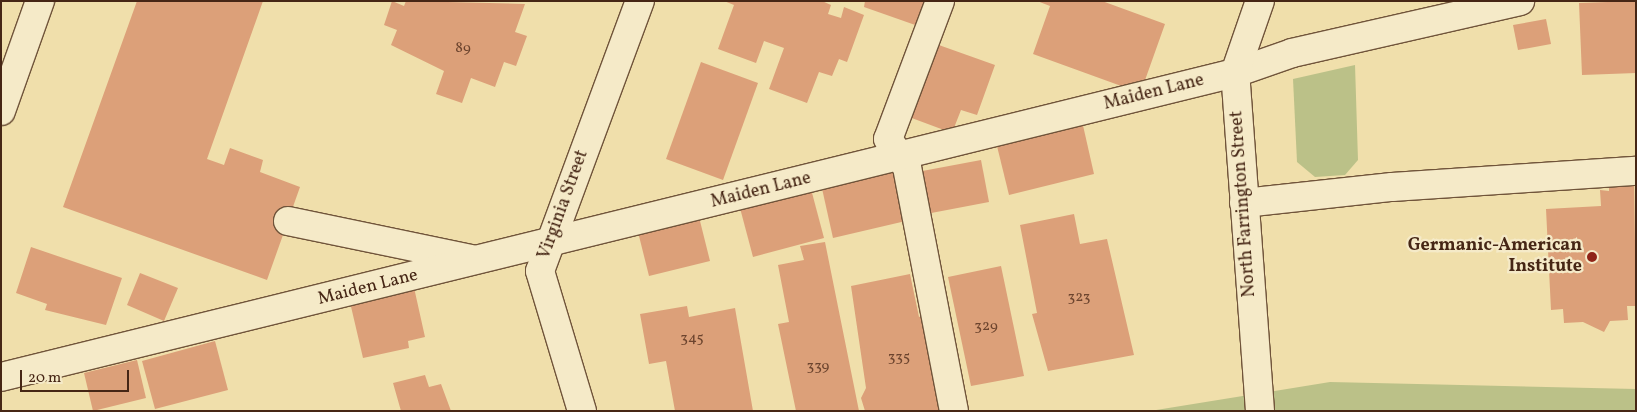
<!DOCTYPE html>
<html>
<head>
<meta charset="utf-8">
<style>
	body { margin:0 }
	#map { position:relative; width:1637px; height:412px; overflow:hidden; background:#f0dfab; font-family:Vollkorn,serif }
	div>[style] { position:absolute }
	.green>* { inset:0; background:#bbc188 }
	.building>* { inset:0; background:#dca079 }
	.roads { filter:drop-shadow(1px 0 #70543a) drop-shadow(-1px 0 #70543a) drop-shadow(0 1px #70543a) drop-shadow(0 -1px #70543a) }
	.minor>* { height:28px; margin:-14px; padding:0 14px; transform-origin:14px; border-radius:14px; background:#f5eac8 }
	.dots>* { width:14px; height:14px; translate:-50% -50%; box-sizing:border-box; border:2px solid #f5eac8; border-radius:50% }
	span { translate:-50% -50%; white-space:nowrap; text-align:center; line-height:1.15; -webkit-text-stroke:4.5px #f5eac8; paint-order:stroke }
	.number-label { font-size:15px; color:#6c442e }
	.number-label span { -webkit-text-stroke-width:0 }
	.street-label { font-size:18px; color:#462615 }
	.poi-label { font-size:18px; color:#462615; font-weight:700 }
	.right { translate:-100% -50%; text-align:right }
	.frame { position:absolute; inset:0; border:2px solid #462615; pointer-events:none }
	.scale { position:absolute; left:20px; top:370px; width:109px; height:22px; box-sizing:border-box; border:2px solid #462615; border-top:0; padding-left:6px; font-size:15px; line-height:18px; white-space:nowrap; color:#462615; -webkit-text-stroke:4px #f5eac8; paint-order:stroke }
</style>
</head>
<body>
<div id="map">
	<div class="green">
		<i style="clip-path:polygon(1355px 65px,1358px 160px,1345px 175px,1315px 177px,1297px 162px,1293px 79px)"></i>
		<i style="clip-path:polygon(1330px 382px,1636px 389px,1636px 411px,1150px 411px)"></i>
	</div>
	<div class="building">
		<i style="clip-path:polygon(137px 1px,263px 1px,207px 159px,224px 165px,230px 148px,263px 160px,260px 172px,300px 187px,267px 280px,63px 207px)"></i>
		<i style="clip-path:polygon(392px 1px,404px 6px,406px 1px,525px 4px,515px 32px,527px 36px,516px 66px,504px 62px,495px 87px,471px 78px,462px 103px,436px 94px,444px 71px,391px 45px,397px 30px,384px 25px)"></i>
		<i style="clip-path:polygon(724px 1px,822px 1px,831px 5px,828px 14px,841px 18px,844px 7px,864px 15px,847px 62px,839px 59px,832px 76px,819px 72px,807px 103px,769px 89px,784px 48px,764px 41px,756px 63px,718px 49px,734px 5px)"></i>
		<i style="clip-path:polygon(865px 1px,927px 1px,918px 26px,864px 7px)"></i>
		<i style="clip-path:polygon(1037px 1px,1102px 1px,1165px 24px,1144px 83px,1124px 87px,1033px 54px,1050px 6px)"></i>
		<i style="clip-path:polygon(1636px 1px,1636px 73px,1582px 75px,1579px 3px)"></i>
		<i style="clip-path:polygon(1546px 19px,1551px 44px,1518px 50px,1513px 25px)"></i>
		<i style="clip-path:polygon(936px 44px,995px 65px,977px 115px,961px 110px,952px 133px,909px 117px)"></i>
		<i style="clip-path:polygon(701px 62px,758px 83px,723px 180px,666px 159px)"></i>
		<i style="clip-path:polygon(1082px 121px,1094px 174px,1009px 195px,996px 142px)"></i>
		<i style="clip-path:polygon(981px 160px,989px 202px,926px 214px,917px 172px)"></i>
		<i style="clip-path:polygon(898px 167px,910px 220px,833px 238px,821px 184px)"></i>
		<i style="clip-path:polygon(1634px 178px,1636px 306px,1627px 306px,1628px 320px,1610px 321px,1604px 332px,1583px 322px,1564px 323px,1563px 309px,1551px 310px,1546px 209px,1601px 206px,1600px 190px,1609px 191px,1609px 179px)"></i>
		<i style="clip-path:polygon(811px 189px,824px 238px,753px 257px,740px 208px)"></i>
		<i style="clip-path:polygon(698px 213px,710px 261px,649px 276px,637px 228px)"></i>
		<i style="clip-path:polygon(1074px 214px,1080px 244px,1107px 239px,1134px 355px,1048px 371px,1032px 314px,1037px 313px,1020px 225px)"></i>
		<i style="clip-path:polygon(825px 242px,859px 411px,796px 411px,778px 324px,789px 322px,778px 265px,804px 260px,800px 246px)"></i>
		<i style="clip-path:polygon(31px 247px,122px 278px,106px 325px,45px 310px,47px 304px,16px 293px)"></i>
		<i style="clip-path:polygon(1001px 266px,1024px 376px,971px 386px,948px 277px)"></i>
		<i style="clip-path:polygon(140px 273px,178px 288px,164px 321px,127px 305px)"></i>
		<i style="clip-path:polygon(910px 274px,919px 317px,928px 315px,941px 411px,865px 411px,861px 398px,866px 388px,851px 286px)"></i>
		<i style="clip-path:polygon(413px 283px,425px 337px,408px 341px,409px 348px,363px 358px,349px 298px)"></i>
		<i style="clip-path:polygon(687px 306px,689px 317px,735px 308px,753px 411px,675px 411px,666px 361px,649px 364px,640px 314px)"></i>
		<i style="clip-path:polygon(215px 341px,228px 390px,155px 409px,142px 361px)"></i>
		<i style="clip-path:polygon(137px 360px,146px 398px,93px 411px,84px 373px)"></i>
		<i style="clip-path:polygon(425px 375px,429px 387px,441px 384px,451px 411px,401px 411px,393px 383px)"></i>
	</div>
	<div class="roads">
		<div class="minor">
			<i style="left:940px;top:1px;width:147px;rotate:110.6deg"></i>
			<i style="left:888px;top:139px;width:34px;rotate:56deg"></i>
			<i style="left:907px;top:167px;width:248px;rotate:79.1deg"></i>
			<i style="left:1px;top:111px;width:117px;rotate:-70.5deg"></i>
			<i style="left:1244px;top:203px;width:149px;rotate:-6.2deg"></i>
			<i style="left:1392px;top:187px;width:245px;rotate:-3.8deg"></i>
			<i style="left:288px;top:221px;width:188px;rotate:11.7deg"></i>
			<i style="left:1px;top:377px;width:1271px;rotate:-13.84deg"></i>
			<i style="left:1235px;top:73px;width:60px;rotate:-19.3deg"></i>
			<i style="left:1292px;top:53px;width:234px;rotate:-12.8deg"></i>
			<i style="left:582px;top:411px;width:146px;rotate:-106.7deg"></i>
			<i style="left:540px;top:271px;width:288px;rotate:-69.7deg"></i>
			<i style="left:1260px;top:411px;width:339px;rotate:-94.2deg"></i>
			<i style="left:1235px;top:73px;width:76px;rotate:-70.9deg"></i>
		</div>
	</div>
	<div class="dots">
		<i style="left:1592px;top:257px;background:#8f2418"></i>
	</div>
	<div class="number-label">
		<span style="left:463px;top:49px">89</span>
		<span style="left:1079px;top:298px">323</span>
		<span style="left:986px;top:327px">329</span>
		<span style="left:692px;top:339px">345</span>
		<span style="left:899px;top:358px">335</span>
		<span style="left:818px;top:367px">339</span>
	</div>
	<div class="street-label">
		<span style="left:1154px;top:93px;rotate:-14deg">Maiden Lane</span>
		<span style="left:761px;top:191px;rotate:-14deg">Maiden Lane</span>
		<span style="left:1244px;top:204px;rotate:-94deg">North Farrington Street</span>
		<span style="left:564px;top:205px;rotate:-70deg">Virginia Street</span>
		<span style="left:368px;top:288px;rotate:-14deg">Maiden Lane</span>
	</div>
	<div class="poi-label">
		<span class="right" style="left:1582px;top:257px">Germanic-American<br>Institute</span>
	</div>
	<div class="frame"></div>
	<div class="scale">20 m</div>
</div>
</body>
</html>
